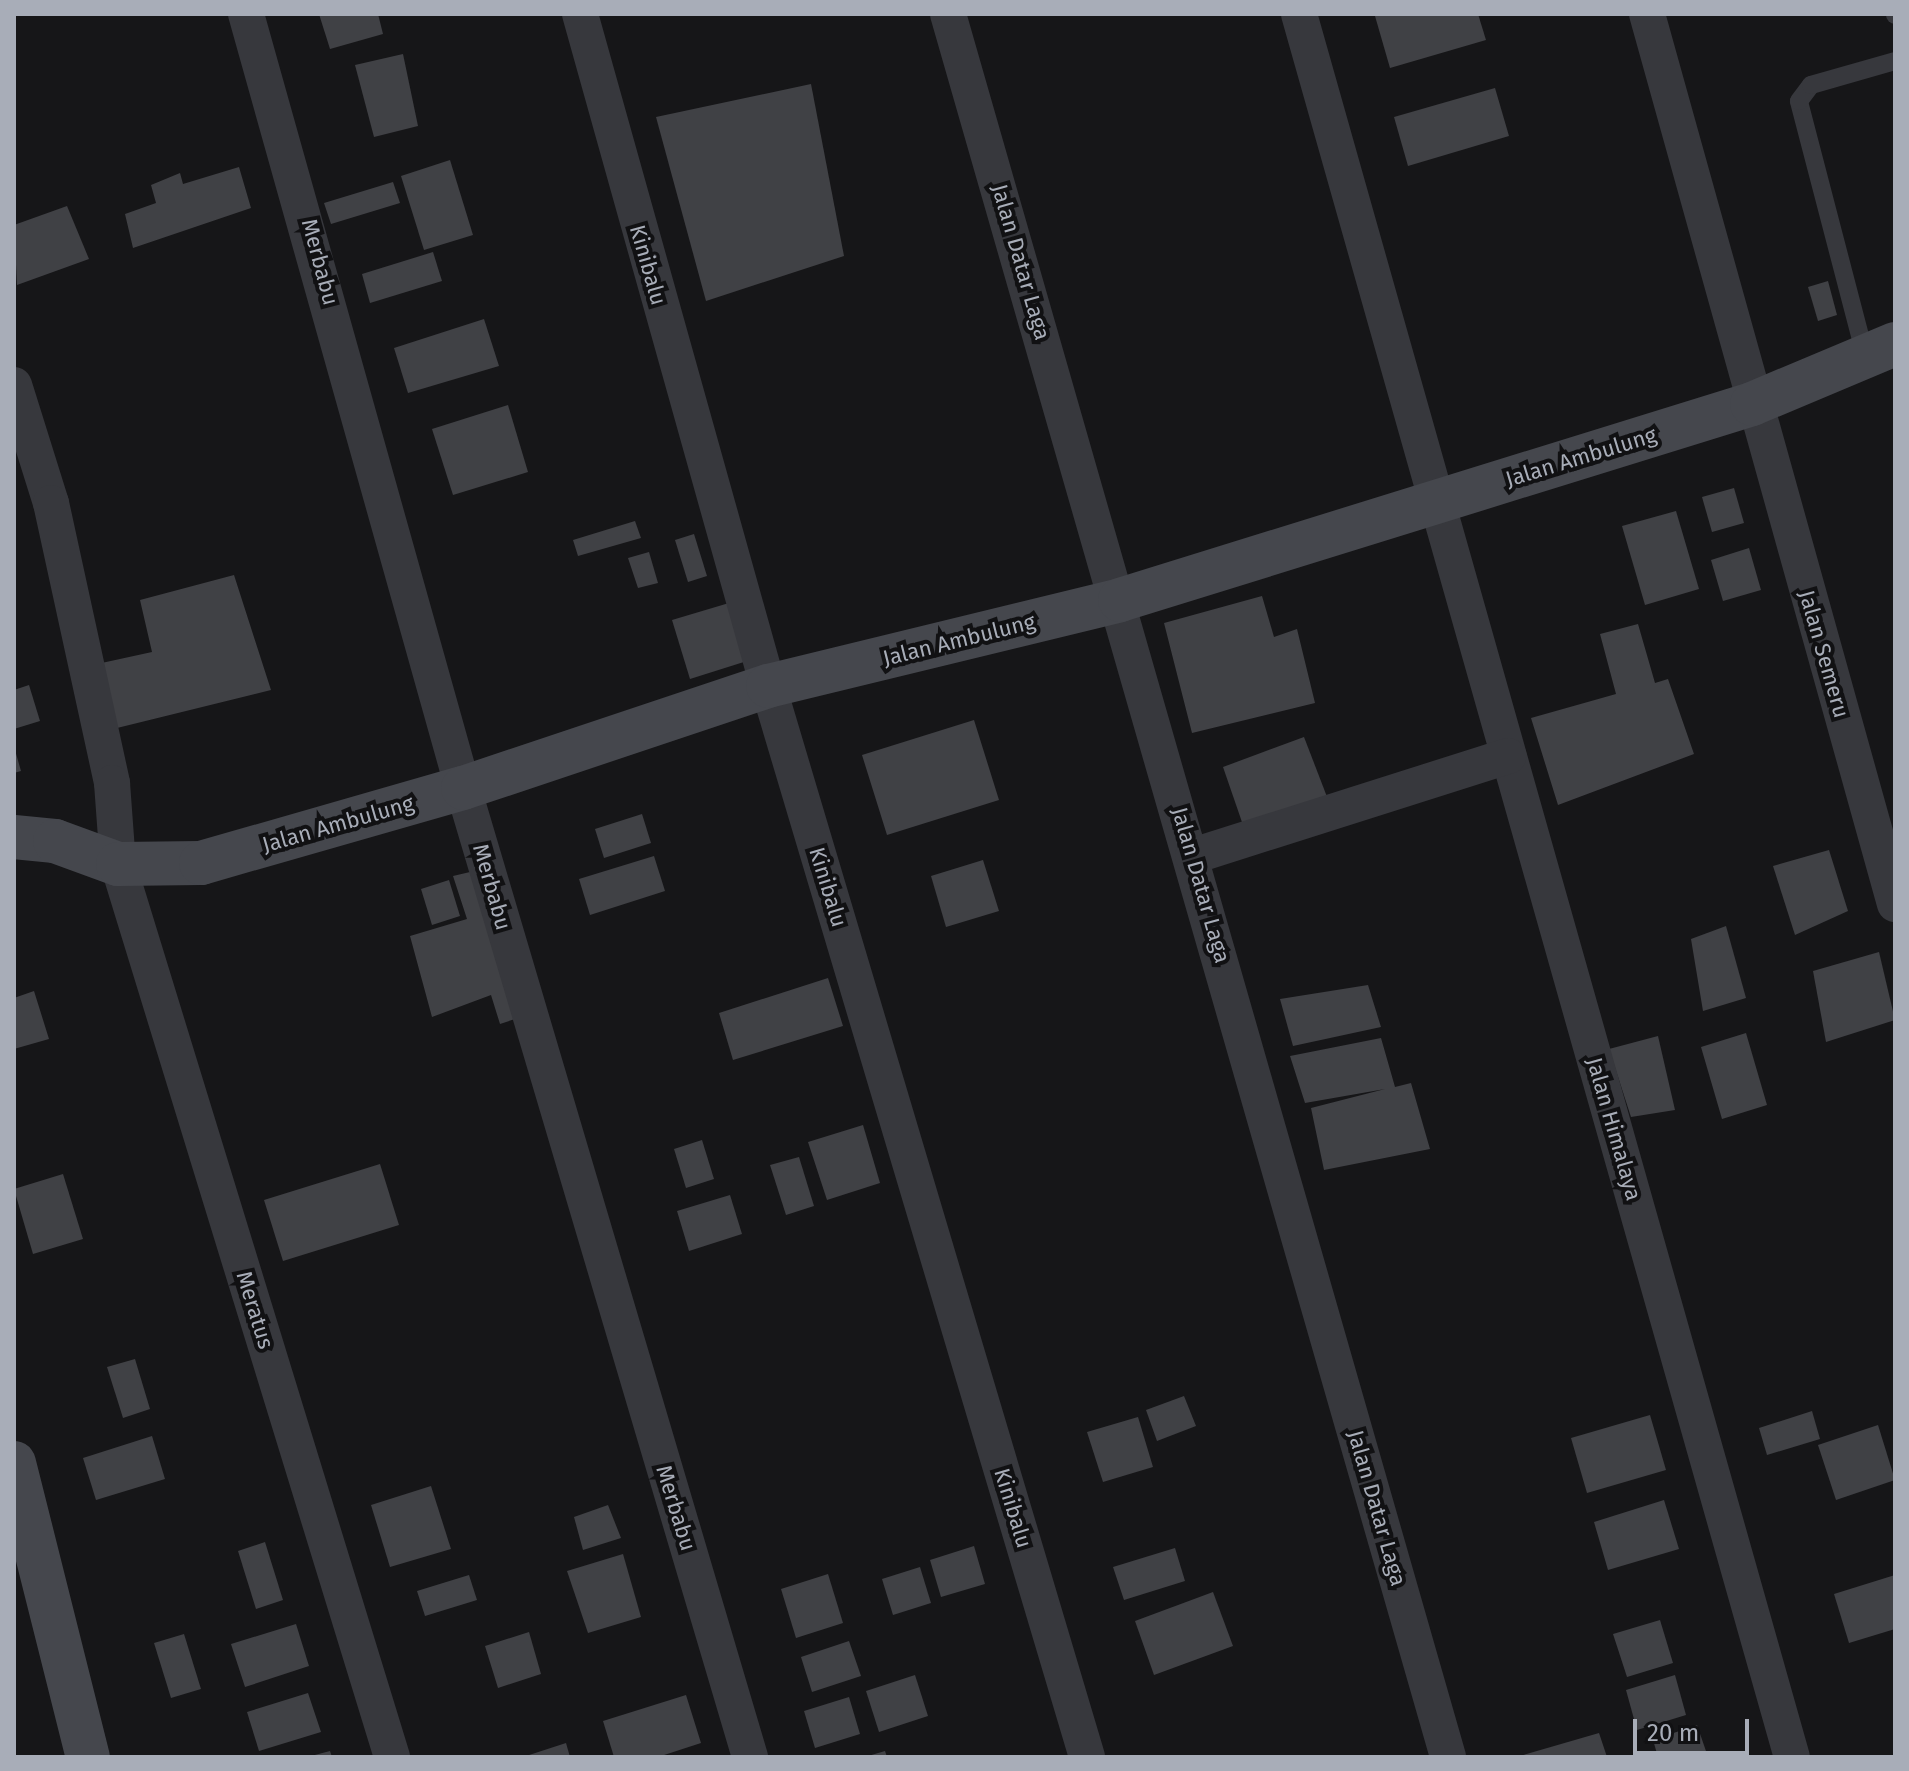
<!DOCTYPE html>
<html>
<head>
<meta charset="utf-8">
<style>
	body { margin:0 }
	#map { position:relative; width:1909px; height:1771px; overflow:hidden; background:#161618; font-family:"Fira Sans",sans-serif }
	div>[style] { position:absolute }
	.building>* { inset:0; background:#404145 }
	.lane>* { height:18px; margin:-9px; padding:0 9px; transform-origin:9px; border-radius:9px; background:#37383d }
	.street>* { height:36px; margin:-18px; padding:0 18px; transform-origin:18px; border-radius:18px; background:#37383d }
	.secondary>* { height:44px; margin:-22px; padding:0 22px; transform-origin:22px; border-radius:22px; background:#45474d }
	span { translate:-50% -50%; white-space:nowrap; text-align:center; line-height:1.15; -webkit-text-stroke:8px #111113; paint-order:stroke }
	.street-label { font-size:22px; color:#a8adb8 }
	.frame { position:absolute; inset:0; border:16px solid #a8adb8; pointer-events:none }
	.scale { position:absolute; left:1633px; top:1719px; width:116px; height:36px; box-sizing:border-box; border:4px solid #a8adb8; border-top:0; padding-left:10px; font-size:24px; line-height:28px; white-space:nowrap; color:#a8adb8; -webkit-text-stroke:6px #111113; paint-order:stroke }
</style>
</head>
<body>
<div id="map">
	<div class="building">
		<i style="clip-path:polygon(319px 14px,378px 14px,383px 34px,330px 49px)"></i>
		<i style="clip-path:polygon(1478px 14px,1486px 40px,1390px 68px,1375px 16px)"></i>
		<i style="clip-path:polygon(403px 54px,418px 126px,374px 137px,355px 65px)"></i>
		<i style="clip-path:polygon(811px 84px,844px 256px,706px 301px,656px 117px)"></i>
		<i style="clip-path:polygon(1495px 88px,1509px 136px,1408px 166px,1394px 117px)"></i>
		<i style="clip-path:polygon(450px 160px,473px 235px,424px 250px,401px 176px)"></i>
		<i style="clip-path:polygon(239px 167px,251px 208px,133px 248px,125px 214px,156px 203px,151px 185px,180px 173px,183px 184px)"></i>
		<i style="clip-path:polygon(393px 182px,400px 203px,331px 224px,324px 203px)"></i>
		<i style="clip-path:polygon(67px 206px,89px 259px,17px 285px,14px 225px)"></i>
		<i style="clip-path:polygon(433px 252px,442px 281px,370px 303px,362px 274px)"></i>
		<i style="clip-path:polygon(1828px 281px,1837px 315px,1818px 321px,1808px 287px)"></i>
		<i style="clip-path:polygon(484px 319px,499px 366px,408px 393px,394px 348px)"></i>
		<i style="clip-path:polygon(508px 405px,528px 472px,453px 495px,432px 429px)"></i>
		<i style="clip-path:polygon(1734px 488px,1744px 523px,1712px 532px,1702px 497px)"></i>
		<i style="clip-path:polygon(1676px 511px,1699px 589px,1645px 605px,1622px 526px)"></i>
		<i style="clip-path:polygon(635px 521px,641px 538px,578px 556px,573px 540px)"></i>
		<i style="clip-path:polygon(694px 534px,707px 576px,688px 582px,675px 540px)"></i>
		<i style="clip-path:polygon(1749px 548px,1761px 590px,1723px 601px,1711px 560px)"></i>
		<i style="clip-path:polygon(649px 552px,658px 583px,638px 588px,628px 558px)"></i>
		<i style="clip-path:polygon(234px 575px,271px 690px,113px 729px,97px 664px,152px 652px,140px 600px)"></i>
		<i style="clip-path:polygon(1262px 596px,1274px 637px,1297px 629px,1315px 703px,1192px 733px,1164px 623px)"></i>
		<i style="clip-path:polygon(729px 603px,747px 661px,690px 679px,672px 620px)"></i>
		<i style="clip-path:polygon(1638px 624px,1655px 683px,1668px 679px,1694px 754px,1558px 805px,1531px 718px,1616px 694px,1600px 634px)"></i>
		<i style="clip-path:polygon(29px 685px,40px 721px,14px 729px,14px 690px)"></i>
		<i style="clip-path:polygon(974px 720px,999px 800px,887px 835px,862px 755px)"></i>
		<i style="clip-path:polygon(1304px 737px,1329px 802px,1243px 825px,1223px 767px)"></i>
		<i style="clip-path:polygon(15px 750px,21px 771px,14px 773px,14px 751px)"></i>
		<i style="clip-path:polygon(642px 814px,651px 843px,604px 858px,595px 829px)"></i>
		<i style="clip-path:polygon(1829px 850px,1848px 911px,1795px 935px,1773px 866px)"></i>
		<i style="clip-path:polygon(654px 856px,665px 891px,590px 915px,579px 879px)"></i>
		<i style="clip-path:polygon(983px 860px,999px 911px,946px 927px,931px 876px)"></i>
		<i style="clip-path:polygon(487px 868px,530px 1014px,500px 1024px,491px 995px,432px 1017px,410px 936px,467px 919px,453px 876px)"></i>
		<i style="clip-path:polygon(449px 880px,460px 916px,432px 925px,421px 889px)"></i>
		<i style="clip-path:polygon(1726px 926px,1746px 998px,1703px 1011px,1691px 939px)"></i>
		<i style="clip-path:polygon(1879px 952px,1895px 1020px,1826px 1042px,1813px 971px)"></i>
		<i style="clip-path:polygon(828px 978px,843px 1026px,733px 1060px,719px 1013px)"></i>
		<i style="clip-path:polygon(1368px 985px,1381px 1027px,1293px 1046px,1280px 999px)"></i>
		<i style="clip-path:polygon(34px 991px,49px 1039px,14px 1049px,14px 998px)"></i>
		<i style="clip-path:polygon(1746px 1033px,1767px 1105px,1722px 1119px,1701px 1047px)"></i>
		<i style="clip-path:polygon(1658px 1036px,1675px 1110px,1631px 1117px,1609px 1049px)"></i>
		<i style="clip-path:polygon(1381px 1038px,1395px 1087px,1411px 1083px,1430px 1149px,1324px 1170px,1311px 1108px,1385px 1089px,1305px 1103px,1290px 1056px)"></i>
		<i style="clip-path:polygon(863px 1125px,880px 1183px,827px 1200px,808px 1142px)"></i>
		<i style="clip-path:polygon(702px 1140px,714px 1179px,686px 1188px,674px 1149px)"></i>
		<i style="clip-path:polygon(799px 1157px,814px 1206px,786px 1215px,770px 1165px)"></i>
		<i style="clip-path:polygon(380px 1164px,399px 1225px,283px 1261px,264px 1200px)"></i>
		<i style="clip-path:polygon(63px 1174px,83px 1239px,33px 1254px,14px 1189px)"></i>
		<i style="clip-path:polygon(730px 1195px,742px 1234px,689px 1251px,677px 1211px)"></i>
		<i style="clip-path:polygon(135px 1359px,150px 1409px,123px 1418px,107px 1367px)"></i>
		<i style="clip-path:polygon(1184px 1396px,1196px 1426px,1157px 1441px,1146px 1410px)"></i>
		<i style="clip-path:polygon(1812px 1411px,1820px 1439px,1767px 1455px,1759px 1428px)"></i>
		<i style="clip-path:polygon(1650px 1415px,1666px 1470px,1587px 1493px,1571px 1438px)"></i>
		<i style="clip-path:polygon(1138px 1417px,1153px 1467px,1103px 1482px,1087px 1432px)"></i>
		<i style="clip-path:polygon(1878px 1425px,1895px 1480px,1836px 1500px,1818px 1445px)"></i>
		<i style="clip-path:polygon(152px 1436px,165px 1479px,96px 1500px,83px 1458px)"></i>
		<i style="clip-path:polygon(431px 1486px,451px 1549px,390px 1567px,371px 1505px)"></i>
		<i style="clip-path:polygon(1664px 1500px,1679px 1549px,1608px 1570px,1594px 1522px)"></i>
		<i style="clip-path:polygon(608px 1505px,621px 1538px,583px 1550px,574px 1517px)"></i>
		<i style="clip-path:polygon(265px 1542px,283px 1600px,256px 1609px,238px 1551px)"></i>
		<i style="clip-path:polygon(974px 1546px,985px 1584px,941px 1597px,930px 1560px)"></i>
		<i style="clip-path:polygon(1175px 1548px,1185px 1581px,1124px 1600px,1113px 1567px)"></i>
		<i style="clip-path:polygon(623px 1554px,641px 1617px,588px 1633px,567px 1571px)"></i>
		<i style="clip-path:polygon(920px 1567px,931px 1603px,893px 1615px,882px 1579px)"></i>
		<i style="clip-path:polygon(828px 1574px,843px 1623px,796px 1638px,781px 1589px)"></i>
		<i style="clip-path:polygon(469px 1575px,477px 1600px,425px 1616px,417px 1591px)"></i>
		<i style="clip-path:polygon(1895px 1575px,1895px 1629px,1849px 1643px,1834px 1594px)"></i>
		<i style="clip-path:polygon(1213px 1592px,1233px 1646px,1154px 1675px,1135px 1621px)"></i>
		<i style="clip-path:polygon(1660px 1620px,1673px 1663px,1627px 1677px,1613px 1634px)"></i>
		<i style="clip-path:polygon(296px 1624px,309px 1666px,245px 1687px,231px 1644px)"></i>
		<i style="clip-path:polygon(529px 1632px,541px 1674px,498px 1688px,485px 1646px)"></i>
		<i style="clip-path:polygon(184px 1634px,201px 1689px,171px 1698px,154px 1643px)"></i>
		<i style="clip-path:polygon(849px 1641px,861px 1676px,812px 1692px,801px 1657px)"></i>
		<i style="clip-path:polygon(915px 1675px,928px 1716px,879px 1732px,866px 1691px)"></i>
		<i style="clip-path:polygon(1675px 1675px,1686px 1715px,1637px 1730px,1626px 1690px)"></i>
		<i style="clip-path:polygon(308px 1693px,321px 1732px,259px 1751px,247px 1712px)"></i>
		<i style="clip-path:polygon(686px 1695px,701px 1743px,658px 1757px,614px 1757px,603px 1721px)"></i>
		<i style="clip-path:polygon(849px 1697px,860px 1734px,815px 1748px,804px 1711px)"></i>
		<i style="clip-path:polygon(1697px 1725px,1708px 1757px,1658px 1757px,1653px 1740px)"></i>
		<i style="clip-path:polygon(1599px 1733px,1607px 1757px,1520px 1757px,1520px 1756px)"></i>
		<i style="clip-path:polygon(566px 1743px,570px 1757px,526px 1757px,526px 1756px)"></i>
		<i style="clip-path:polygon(330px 1751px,332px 1757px,311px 1757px,311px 1756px)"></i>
		<i style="clip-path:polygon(885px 1751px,887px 1757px,868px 1757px,868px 1756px)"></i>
	</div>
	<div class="lane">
		<i style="left:1895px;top:14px;width:1px;rotate:90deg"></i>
		<i style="left:1865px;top:355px;width:262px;rotate:-104.6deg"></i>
		<i style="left:1799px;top:101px;width:20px;rotate:-53deg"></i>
		<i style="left:1811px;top:85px;width:87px;rotate:-15.9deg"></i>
	</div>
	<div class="street">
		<i style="left:246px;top:14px;width:804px;rotate:74.34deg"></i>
		<i style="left:463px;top:788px;width:1011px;rotate:73.5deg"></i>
		<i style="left:580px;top:14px;width:698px;rotate:74.37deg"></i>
		<i style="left:768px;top:686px;width:1117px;rotate:73.41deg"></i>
		<i style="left:948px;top:14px;width:1813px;rotate:73.99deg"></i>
		<i style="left:1299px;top:14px;width:1811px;rotate:74.21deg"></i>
		<i style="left:1647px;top:14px;width:924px;rotate:74.43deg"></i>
		<i style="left:14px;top:385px;width:124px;rotate:72.6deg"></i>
		<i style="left:51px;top:503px;width:287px;rotate:77.7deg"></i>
		<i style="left:112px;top:783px;width:81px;rotate:85.8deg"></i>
		<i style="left:118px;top:864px;width:934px;rotate:72.94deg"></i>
		<i style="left:1193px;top:856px;width:331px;rotate:-17.6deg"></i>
	</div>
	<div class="secondary">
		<i style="left:14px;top:837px;width:41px;rotate:5.6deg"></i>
		<i style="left:55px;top:841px;width:67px;rotate:20.1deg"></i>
		<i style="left:118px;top:864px;width:83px;rotate:-0.7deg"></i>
		<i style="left:201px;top:863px;width:273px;rotate:-16deg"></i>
		<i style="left:463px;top:788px;width:322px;rotate:-18.5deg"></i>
		<i style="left:768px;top:686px;width:362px;rotate:-13.7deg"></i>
		<i style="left:1120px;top:600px;width:662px;rotate:-17.23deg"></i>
		<i style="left:1752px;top:404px;width:155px;rotate:-22.8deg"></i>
		<i style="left:14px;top:1463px;width:303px;rotate:75.9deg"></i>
	</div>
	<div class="street-label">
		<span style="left:320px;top:262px;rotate:75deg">Merbabu</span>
		<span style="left:1021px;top:262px;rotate:74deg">Jalan Datar Laga</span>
		<span style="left:648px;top:265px;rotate:74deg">Kinibalu</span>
		<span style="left:1581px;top:457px;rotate:-17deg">Jalan Ambulung</span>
		<span style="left:959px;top:640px;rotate:-14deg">Jalan Ambulung</span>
		<span style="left:1824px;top:654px;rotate:74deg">Jalan Semeru</span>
		<span style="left:338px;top:824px;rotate:-16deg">Jalan Ambulung</span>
		<span style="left:1201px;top:885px;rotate:74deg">Jalan Datar Laga</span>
		<span style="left:492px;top:887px;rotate:74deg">Merbabu</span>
		<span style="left:828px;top:887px;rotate:73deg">Kinibalu</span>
		<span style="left:1614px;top:1129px;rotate:74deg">Jalan Himalaya</span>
		<span style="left:255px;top:1310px;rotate:73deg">Meratus</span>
		<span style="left:676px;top:1508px;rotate:73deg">Merbabu</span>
		<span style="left:1013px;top:1508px;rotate:73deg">Kinibalu</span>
		<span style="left:1377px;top:1508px;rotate:74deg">Jalan Datar Laga</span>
	</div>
	<div class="frame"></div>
	<div class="scale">20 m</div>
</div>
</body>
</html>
